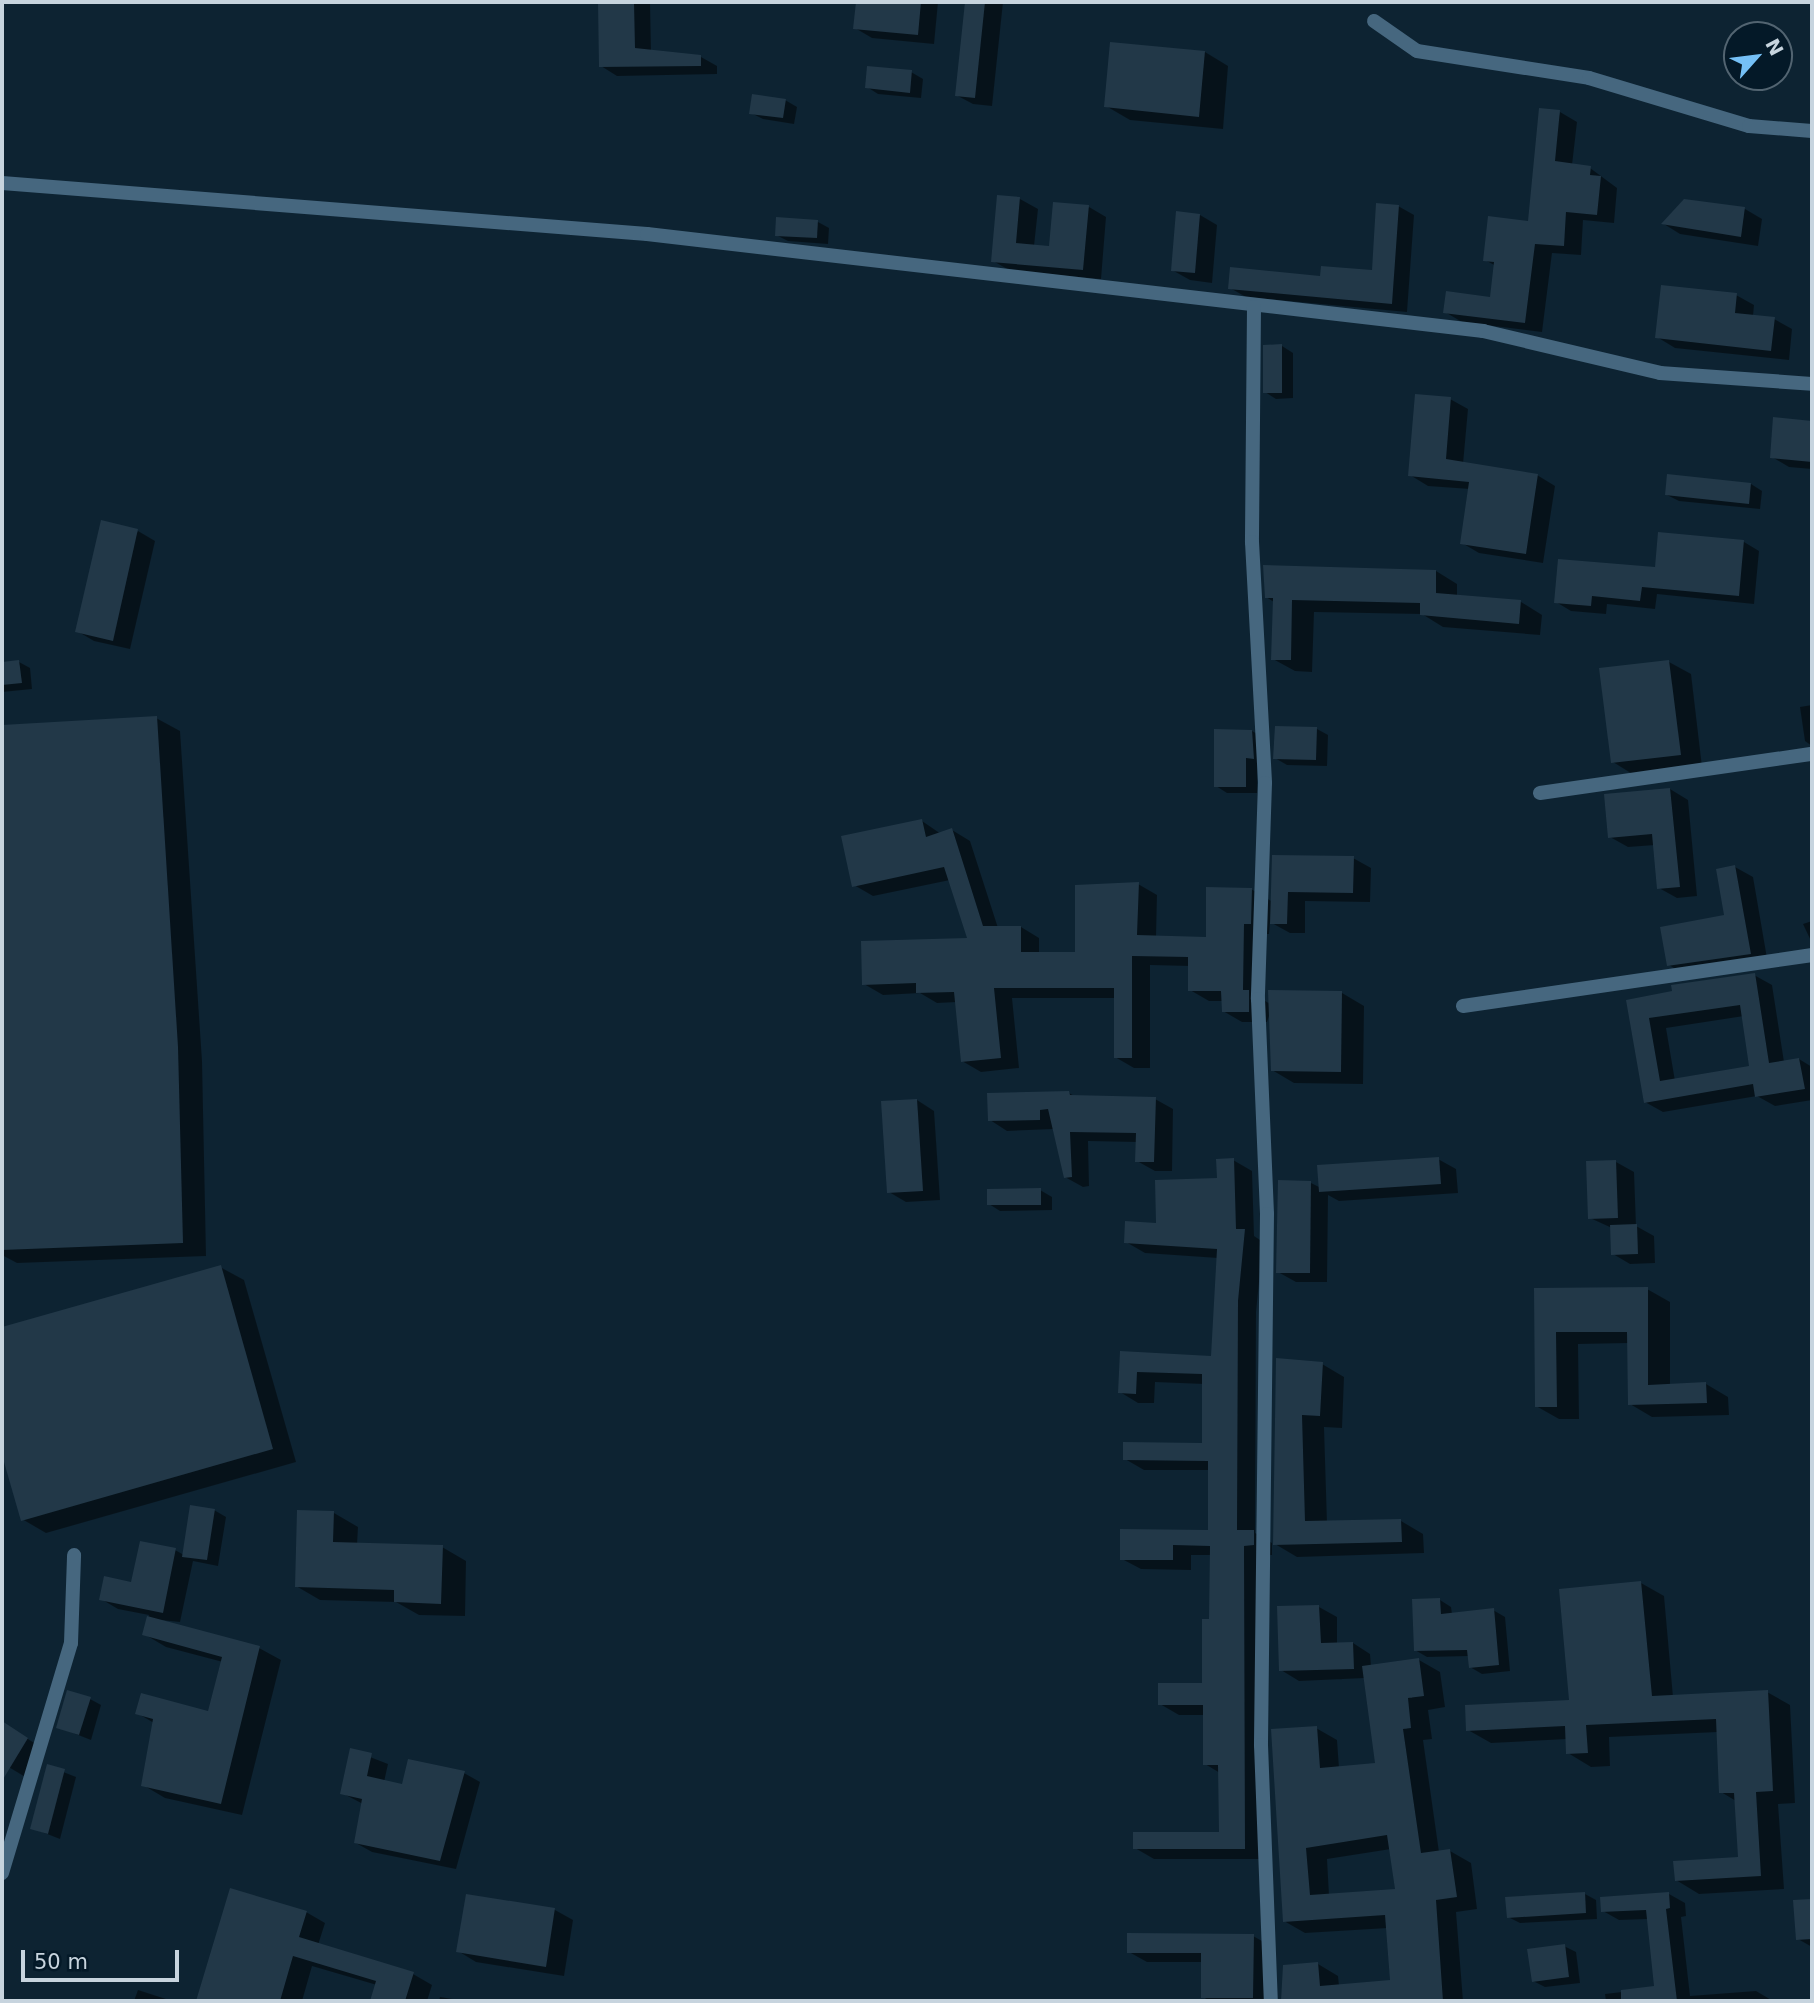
<!DOCTYPE html>
<html>
<head>
<meta charset="utf-8">
<style>
	body { margin:0 }
	#map { position:relative; width:1814px; height:2003px; overflow:hidden; background:#0d2332; font-family:"DejaVu Sans",sans-serif }
	div>[style] { position:absolute }
	.shadow>* { inset:0; background:#0007 }
	.building>* { inset:0; background:#223848 }
	.street>* { height:14px; margin:-7px; padding:0 7px; transform-origin:7px; border-radius:7px; background:#46677f }
	span { translate:-50% -50%; white-space:nowrap; text-align:center; line-height:1.15; -webkit-text-stroke:6px #041928; paint-order:stroke }
	.frame { position:absolute; inset:0; border:4px solid #c7d4de; pointer-events:none }
	.north { position:absolute; left:1723px; top:21px; width:70px; height:70px; box-sizing:border-box; background:#041928; border:2px solid #526471; border-radius:50%; rotate:62deg; font-size:19px; font-weight:700; line-height:28px; text-align:center; color:#c7d4de }
	.north::after { content:''; display:block; margin:auto; width:24px; height:32px; background:#75c0f6; clip-path:polygon(50% 0,100% 100%,50% 72%,0 100%) }
	.scale { position:absolute; left:21px; top:1950px; width:158px; height:32px; box-sizing:border-box; border:4px solid #c7d4de; border-top:0; padding-left:9px; font-size:21px; line-height:24px; white-space:nowrap; color:#c7d4de; -webkit-text-stroke:5px #041928; paint-order:stroke }
</style>
</head>
<body>
<div id="map">
	<div class="shadow">
		<i style="clip-path:polygon(599px 2px,650px 2px,651px 51px,701px 57px,717px 66px,717px 74px,617px 76px,601px 66px)"></i>
		<i style="clip-path:polygon(858px 2px,938px 2px,934px 44px,872px 38px,855px 28px)"></i>
		<i style="clip-path:polygon(967px 2px,1003px 2px,992px 106px,973px 104px,956px 95px)"></i>
		<i style="clip-path:polygon(1205px 52px,1228px 66px,1223px 129px,1130px 120px,1106px 106px)"></i>
		<i style="clip-path:polygon(911px 72px,923px 79px,921px 98px,878px 94px,867px 87px)"></i>
		<i style="clip-path:polygon(785px 100px,797px 107px,794px 124px,763px 119px,751px 113px)"></i>
		<i style="clip-path:polygon(1560px 112px,1577px 122px,1572px 165px,1590px 168px,1617px 188px,1614px 223px,1583px 220px,1581px 255px,1552px 253px,1542px 332px,1462px 322px,1445px 312px,1492px 299px,1496px 266px,1485px 260px,1530px 223px)"></i>
		<i style="clip-path:polygon(999px 197px,1020px 199px,1038px 209px,1034px 246px,1051px 248px,1089px 207px,1106px 217px,1101px 279px,1011px 271px,993px 261px)"></i>
		<i style="clip-path:polygon(1398px 206px,1414px 215px,1407px 312px,1246px 297px,1230px 288px,1373px 271px)"></i>
		<i style="clip-path:polygon(1745px 209px,1762px 219px,1758px 246px,1680px 234px,1664px 224px)"></i>
		<i style="clip-path:polygon(1200px 215px,1217px 225px,1212px 283px,1190px 280px,1172px 270px)"></i>
		<i style="clip-path:polygon(818px 222px,829px 228px,828px 244px,788px 241px,776px 235px)"></i>
		<i style="clip-path:polygon(1736px 295px,1754px 305px,1753px 316px,1774px 319px,1792px 329px,1789px 360px,1675px 348px,1657px 337px)"></i>
		<i style="clip-path:polygon(1282px 346px,1293px 353px,1293px 398px,1276px 399px,1265px 392px)"></i>
		<i style="clip-path:polygon(1450px 399px,1468px 409px,1463px 464px,1537px 475px,1555px 486px,1543px 563px,1479px 553px,1462px 543px,1470px 489px,1428px 486px,1410px 475px)"></i>
		<i style="clip-path:polygon(1775px 419px,1812px 423px,1812px 469px,1789px 467px,1772px 457px)"></i>
		<i style="clip-path:polygon(1751px 484px,1762px 491px,1760px 509px,1679px 501px,1667px 495px)"></i>
		<i style="clip-path:polygon(138px 531px,155px 541px,130px 649px,94px 641px,77px 631px)"></i>
		<i style="clip-path:polygon(1659px 534px,1744px 542px,1759px 551px,1754px 604px,1657px 594px,1655px 609px,1607px 604px,1606px 614px,1571px 611px,1556px 602px,1656px 569px)"></i>
		<i style="clip-path:polygon(1436px 571px,1457px 584px,1457px 596px,1521px 602px,1542px 615px,1540px 635px,1443px 627px,1422px 614px,1314px 612px,1312px 672px,1295px 671px,1273px 659px,1274px 602px,1266px 597px)"></i>
		<i style="clip-path:polygon(19px 662px,30px 668px,32px 689px,2px 692px,2px 663px)"></i>
		<i style="clip-path:polygon(1669px 662px,1691px 674px,1702px 767px,1634px 775px,1613px 762px)"></i>
		<i style="clip-path:polygon(1812px 705px,1812px 746px,1805px 741px,1800px 707px)"></i>
		<i style="clip-path:polygon(156px 718px,180px 731px,202px 1061px,206px 1256px,17px 1263px,2px 1255px,2px 727px)"></i>
		<i style="clip-path:polygon(1317px 729px,1328px 735px,1327px 766px,1287px 765px,1275px 758px)"></i>
		<i style="clip-path:polygon(1252px 731px,1264px 738px,1265px 764px,1257px 764px,1257px 793px,1227px 793px,1216px 786px)"></i>
		<i style="clip-path:polygon(1670px 789px,1688px 800px,1697px 896px,1677px 898px,1659px 888px,1655px 845px,1628px 847px,1610px 837px)"></i>
		<i style="clip-path:polygon(922px 821px,941px 834px,952px 830px,970px 841px,998px 928px,1021px 927px,1039px 938px,1039px 954px,1077px 954px,1138px 884px,1157px 895px,1156px 937px,1208px 939px,1251px 889px,1273px 902px,1274px 856px,1353px 858px,1371px 868px,1370px 902px,1305px 901px,1305px 933px,1290px 933px,1270px 922px,1269px 934px,1262px 934px,1262px 999px,1270px 1004px,1342px 993px,1364px 1006px,1363px 1084px,1294px 1083px,1272px 1070px,1270px 1013px,1267px 1022px,1242px 1022px,1223px 1011px,1223px 1001px,1209px 1001px,1190px 990px,1190px 966px,1150px 965px,1150px 1068px,1134px 1068px,1115px 1057px,1115px 998px,1012px 998px,1019px 1068px,981px 1072px,962px 1061px,957px 1002px,937px 1003px,920px 993px,883px 995px,864px 984px,969px 939px,950px 880px,873px 896px,854px 885px)"></i>
		<i style="clip-path:polygon(1735px 867px,1753px 877px,1768px 964px,1687px 976px,1669px 965px,1726px 916px)"></i>
		<i style="clip-path:polygon(1812px 921px,1812px 943px,1803px 924px)"></i>
		<i style="clip-path:polygon(evenodd,1754px 975px,1772px 985px,1784px 1062px,1799px 1059px,1812px 1067px,1812px 1100px,1775px 1106px,1757px 1096px,1663px 1112px,1645px 1102px,1628px 1001px,1754px 975px,1744px 1016px,1751px 1067px,1675px 1081px,1666px 1028px,1744px 1016px)"></i>
		<i style="clip-path:polygon(1069px 1093px,1076px 1097px,1155px 1099px,1173px 1109px,1172px 1171px,1155px 1171px,1137px 1161px,1137px 1142px,1088px 1141px,1089px 1186px,1083px 1187px,1065px 1177px,1054px 1129px,1007px 1131px,990px 1120px)"></i>
		<i style="clip-path:polygon(917px 1100px,934px 1111px,940px 1200px,906px 1202px,889px 1192px)"></i>
		<i style="clip-path:polygon(1438px 1159px,1456px 1169px,1458px 1193px,1339px 1201px,1328px 1195px,1327px 1282px,1296px 1282px,1278px 1272px,1311px 1183px,1321px 1188px)"></i>
		<i style="clip-path:polygon(1233px 1160px,1252px 1171px,1254px 1236px,1263px 1242px,1256px 1312px,1255px 1533px,1272px 1543px,1272px 1555px,1263px 1555px,1263px 1859px,1154px 1859px,1135px 1848px,1220px 1833px,1220px 1773px,1205px 1764px,1205px 1715px,1179px 1715px,1160px 1704px,1203px 1684px,1211px 1620px,1212px 1555px,1191px 1555px,1191px 1570px,1141px 1569px,1122px 1559px,1209px 1532px,1210px 1470px,1144px 1470px,1125px 1459px,1203px 1445px,1204px 1384px,1155px 1382px,1154px 1403px,1138px 1403px,1120px 1392px,1121px 1353px,1212px 1357px,1218px 1258px,1145px 1253px,1126px 1242px,1158px 1225px,1219px 1180px)"></i>
		<i style="clip-path:polygon(1616px 1162px,1634px 1172px,1636px 1226px,1654px 1236px,1655px 1263px,1630px 1264px,1613px 1254px,1612px 1228px,1590px 1218px)"></i>
		<i style="clip-path:polygon(1040px 1190px,1052px 1197px,1052px 1210px,1000px 1211px,989px 1204px)"></i>
		<i style="clip-path:polygon(220px 1267px,244px 1280px,296px 1462px,46px 1533px,22px 1519px,2px 1448px,2px 1328px)"></i>
		<i style="clip-path:polygon(1536px 1289px,1647px 1289px,1670px 1302px,1670px 1386px,1706px 1384px,1728px 1397px,1729px 1415px,1652px 1417px,1630px 1404px,1629px 1343px,1578px 1344px,1579px 1419px,1559px 1419px,1536px 1406px)"></i>
		<i style="clip-path:polygon(1278px 1360px,1322px 1364px,1344px 1377px,1342px 1428px,1324px 1427px,1327px 1523px,1401px 1521px,1423px 1534px,1424px 1553px,1297px 1557px,1275px 1544px)"></i>
		<i style="clip-path:polygon(214px 1510px,226px 1517px,218px 1566px,193px 1561px,180px 1622px,151px 1619px,259px 1648px,281px 1660px,242px 1815px,165px 1798px,143px 1785px,154px 1723px,137px 1713px,209px 1714px,223px 1662px,166px 1647px,144px 1634px,149px 1615px,118px 1609px,101px 1599px,133px 1584px,175px 1550px,184px 1555px)"></i>
		<i style="clip-path:polygon(334px 1513px,358px 1527px,357px 1545px,442px 1547px,466px 1561px,465px 1616px,419px 1615px,396px 1602px,320px 1600px,296px 1586px)"></i>
		<i style="clip-path:polygon(1641px 1583px,1664px 1596px,1673px 1697px,1767px 1692px,1790px 1705px,1795px 1803px,1778px 1804px,1784px 1889px,1699px 1894px,1676px 1880px,1740px 1859px,1736px 1801px,1721px 1792px,1718px 1732px,1609px 1737px,1610px 1766px,1591px 1767px,1568px 1753px,1567px 1739px,1491px 1743px,1468px 1730px,1571px 1701px)"></i>
		<i style="clip-path:polygon(1440px 1600px,1451px 1607px,1452px 1614px,1493px 1610px,1505px 1617px,1510px 1671px,1482px 1674px,1470px 1667px,1469px 1656px,1427px 1657px,1415px 1650px)"></i>
		<i style="clip-path:polygon(evenodd,1319px 1607px,1337px 1617px,1337px 1644px,1353px 1643px,1370px 1654px,1371px 1666px,1419px 1660px,1440px 1672px,1445px 1707px,1428px 1710px,1432px 1739px,1423px 1740px,1439px 1852px,1450px 1851px,1471px 1863px,1477px 1909px,1456px 1912px,1463px 2001px,1288px 2001px,1285px 1966px,1318px 1964px,1338px 1976px,1339px 1986px,1392px 1982px,1388px 1928px,1305px 1933px,1284px 1921px,1316px 1728px,1337px 1740px,1339px 1768px,1377px 1764px,1365px 1678px,1299px 1681px,1281px 1670px,1319px 1607px,1391px 1849px,1397px 1891px,1329px 1895px,1327px 1859px,1391px 1849px)"></i>
		<i style="clip-path:polygon(90px 1699px,101px 1705px,91px 1740px,58px 1727px)"></i>
		<i style="clip-path:polygon(2px 1723px,44px 1749px,27px 1778px,2px 1763px)"></i>
		<i style="clip-path:polygon(352px 1750px,388px 1764px,384px 1782px,403px 1786px,464px 1773px,480px 1782px,456px 1869px,372px 1852px,356px 1843px,363px 1804px,342px 1793px)"></i>
		<i style="clip-path:polygon(48px 1766px,76px 1777px,60px 1839px,32px 1828px)"></i>
		<i style="clip-path:polygon(231px 1890px,306px 1912px,325px 1923px,318px 1945px,413px 1974px,432px 1985px,427px 2001px,373px 2001px,377px 1985px,312px 1966px,302px 2001px,198px 2001px)"></i>
		<i style="clip-path:polygon(1585px 1894px,1596px 1900px,1597px 1919px,1520px 1923px,1508px 1917px)"></i>
		<i style="clip-path:polygon(1669px 1894px,1685px 1903px,1686px 1916px,1681px 1917px,1690px 1996px,1756px 1991px,1773px 2001px,1606px 2001px,1605px 1994px,1656px 1988px,1648px 1919px,1619px 1920px,1603px 1911px)"></i>
		<i style="clip-path:polygon(467px 1896px,555px 1910px,573px 1920px,564px 1976px,476px 1962px,458px 1951px)"></i>
		<i style="clip-path:polygon(1812px 1900px,1812px 1947px,1798px 1939px,1795px 1902px)"></i>
		<i style="clip-path:polygon(1253px 1936px,1271px 1946px,1271px 2001px,1210px 2001px,1203px 1997px,1203px 1962px,1147px 1962px,1129px 1952px)"></i>
		<i style="clip-path:polygon(1564px 1946px,1576px 1952px,1580px 1983px,1545px 1987px,1533px 1981px)"></i>
		<i style="clip-path:polygon(138px 1990px,172px 2001px,134px 2001px)"></i>
		<i style="clip-path:polygon(440px 1997px,465px 2001px,439px 2001px)"></i>
	</div>
	<div class="building">
		<i style="clip-path:polygon(598px 2px,634px 2px,635px 48px,701px 55px,701px 66px,599px 67px)"></i>
		<i style="clip-path:polygon(856px 2px,921px 2px,918px 35px,853px 29px)"></i>
		<i style="clip-path:polygon(965px 2px,985px 2px,975px 98px,955px 96px)"></i>
		<i style="clip-path:polygon(1110px 42px,1205px 51px,1199px 117px,1104px 107px)"></i>
		<i style="clip-path:polygon(867px 66px,912px 70px,910px 93px,865px 88px)"></i>
		<i style="clip-path:polygon(752px 94px,786px 99px,783px 118px,749px 114px)"></i>
		<i style="clip-path:polygon(1539px 108px,1560px 110px,1555px 161px,1591px 166px,1590px 175px,1601px 176px,1597px 215px,1566px 212px,1564px 246px,1535px 244px,1525px 323px,1443px 313px,1446px 291px,1490px 297px,1494px 262px,1483px 261px,1488px 216px,1528px 221px)"></i>
		<i style="clip-path:polygon(997px 195px,1020px 197px,1016px 243px,1049px 246px,1053px 202px,1089px 205px,1083px 270px,991px 262px)"></i>
		<i style="clip-path:polygon(1684px 199px,1745px 207px,1741px 237px,1661px 224px)"></i>
		<i style="clip-path:polygon(1376px 203px,1399px 205px,1392px 304px,1228px 289px,1230px 267px,1320px 276px,1321px 266px,1372px 270px)"></i>
		<i style="clip-path:polygon(1176px 211px,1200px 214px,1195px 273px,1171px 271px)"></i>
		<i style="clip-path:polygon(776px 217px,818px 220px,817px 238px,775px 236px)"></i>
		<i style="clip-path:polygon(1661px 285px,1737px 293px,1735px 313px,1775px 317px,1771px 351px,1655px 338px)"></i>
		<i style="clip-path:polygon(1282px 344px,1282px 393px,1263px 393px,1263px 345px)"></i>
		<i style="clip-path:polygon(1415px 394px,1451px 397px,1446px 459px,1538px 474px,1526px 554px,1460px 544px,1469px 482px,1408px 476px)"></i>
		<i style="clip-path:polygon(1773px 417px,1812px 421px,1812px 462px,1770px 458px)"></i>
		<i style="clip-path:polygon(1667px 474px,1751px 483px,1749px 504px,1665px 495px)"></i>
		<i style="clip-path:polygon(101px 520px,138px 529px,113px 641px,75px 632px)"></i>
		<i style="clip-path:polygon(1658px 532px,1744px 540px,1739px 596px,1642px 587px,1640px 601px,1592px 596px,1591px 606px,1554px 603px,1558px 559px,1655px 567px)"></i>
		<i style="clip-path:polygon(1263px 565px,1436px 570px,1436px 593px,1521px 600px,1519px 624px,1420px 615px,1420px 603px,1292px 600px,1291px 660px,1271px 660px,1273px 598px,1265px 598px)"></i>
		<i style="clip-path:polygon(19px 660px,22px 683px,2px 685px,2px 662px)"></i>
		<i style="clip-path:polygon(1669px 660px,1681px 755px,1611px 763px,1599px 668px)"></i>
		<i style="clip-path:polygon(157px 716px,178px 1047px,183px 1243px,2px 1250px,2px 725px)"></i>
		<i style="clip-path:polygon(1275px 726px,1317px 727px,1316px 760px,1273px 759px)"></i>
		<i style="clip-path:polygon(1214px 729px,1252px 730px,1254px 759px,1246px 758px,1246px 787px,1214px 787px)"></i>
		<i style="clip-path:polygon(1670px 788px,1680px 887px,1657px 889px,1652px 834px,1608px 838px,1604px 794px)"></i>
		<i style="clip-path:polygon(922px 819px,926px 837px,952px 828px,983px 926px,1021px 926px,1021px 952px,1075px 952px,1075px 885px,1139px 882px,1137px 935px,1206px 937px,1206px 887px,1252px 888px,1251px 924px,1244px 924px,1243px 990px,1249px 990px,1249px 1012px,1222px 1012px,1221px 991px,1188px 991px,1188px 957px,1132px 956px,1132px 1058px,1114px 1058px,1114px 988px,994px 988px,1001px 1058px,961px 1062px,954px 992px,916px 993px,916px 983px,862px 985px,861px 941px,967px 938px,944px 867px,852px 887px,841px 836px)"></i>
		<i style="clip-path:polygon(1272px 855px,1354px 856px,1353px 893px,1288px 892px,1287px 924px,1270px 924px)"></i>
		<i style="clip-path:polygon(1735px 865px,1751px 954px,1667px 966px,1660px 927px,1724px 915px,1716px 869px)"></i>
		<i style="clip-path:polygon(evenodd,1755px 973px,1769px 1063px,1799px 1058px,1805px 1089px,1755px 1097px,1753px 1084px,1644px 1103px,1626px 1000px,1672px 991px,1671px 985px,1755px 973px,1740px 1005px,1749px 1066px,1660px 1081px,1649px 1018px,1740px 1005px)"></i>
		<i style="clip-path:polygon(1268px 990px,1342px 991px,1341px 1072px,1271px 1071px)"></i>
		<i style="clip-path:polygon(1069px 1091px,1070px 1095px,1156px 1097px,1154px 1162px,1135px 1162px,1136px 1133px,1070px 1132px,1072px 1177px,1064px 1178px,1048px 1109px,1040px 1110px,1040px 1120px,988px 1121px,987px 1093px)"></i>
		<i style="clip-path:polygon(917px 1099px,923px 1191px,887px 1193px,881px 1101px)"></i>
		<i style="clip-path:polygon(1439px 1157px,1441px 1184px,1319px 1192px,1317px 1165px)"></i>
		<i style="clip-path:polygon(1234px 1158px,1236px 1229px,1245px 1229px,1238px 1301px,1237px 1530px,1254px 1530px,1254px 1545px,1244px 1546px,1245px 1849px,1133px 1849px,1133px 1832px,1219px 1832px,1218px 1765px,1203px 1765px,1203px 1705px,1158px 1705px,1158px 1683px,1202px 1683px,1202px 1619px,1209px 1619px,1210px 1546px,1173px 1545px,1173px 1560px,1120px 1560px,1120px 1529px,1208px 1530px,1208px 1461px,1123px 1460px,1123px 1442px,1202px 1443px,1202px 1374px,1137px 1372px,1136px 1394px,1118px 1393px,1120px 1351px,1211px 1356px,1217px 1249px,1124px 1243px,1125px 1221px,1156px 1223px,1155px 1180px,1217px 1178px,1216px 1159px)"></i>
		<i style="clip-path:polygon(1616px 1160px,1618px 1218px,1588px 1219px,1586px 1161px)"></i>
		<i style="clip-path:polygon(1278px 1180px,1311px 1181px,1310px 1273px,1276px 1273px)"></i>
		<i style="clip-path:polygon(1041px 1188px,1041px 1205px,987px 1205px,987px 1189px)"></i>
		<i style="clip-path:polygon(1637px 1224px,1638px 1254px,1611px 1255px,1610px 1225px)"></i>
		<i style="clip-path:polygon(221px 1265px,273px 1449px,21px 1521px,2px 1455px,2px 1327px)"></i>
		<i style="clip-path:polygon(1648px 1287px,1648px 1385px,1706px 1382px,1707px 1403px,1628px 1405px,1627px 1332px,1556px 1332px,1557px 1407px,1535px 1407px,1534px 1288px)"></i>
		<i style="clip-path:polygon(1276px 1358px,1323px 1362px,1320px 1416px,1302px 1415px,1305px 1521px,1401px 1519px,1402px 1542px,1273px 1545px)"></i>
		<i style="clip-path:polygon(190px 1505px,215px 1509px,207px 1560px,182px 1557px)"></i>
		<i style="clip-path:polygon(297px 1510px,334px 1511px,333px 1542px,443px 1545px,441px 1604px,394px 1602px,394px 1590px,295px 1587px)"></i>
		<i style="clip-path:polygon(140px 1541px,176px 1548px,163px 1613px,99px 1600px,104px 1576px,131px 1582px)"></i>
		<i style="clip-path:polygon(1641px 1581px,1652px 1696px,1768px 1690px,1773px 1791px,1756px 1792px,1761px 1876px,1675px 1881px,1673px 1861px,1738px 1857px,1734px 1793px,1719px 1793px,1716px 1719px,1586px 1725px,1588px 1753px,1566px 1754px,1565px 1726px,1466px 1731px,1465px 1705px,1569px 1700px,1559px 1589px)"></i>
		<i style="clip-path:polygon(1440px 1598px,1441px 1614px,1494px 1608px,1499px 1665px,1469px 1668px,1467px 1650px,1414px 1651px,1412px 1599px)"></i>
		<i style="clip-path:polygon(1319px 1605px,1321px 1643px,1353px 1642px,1354px 1669px,1279px 1671px,1277px 1606px)"></i>
		<i style="clip-path:polygon(147px 1616px,260px 1646px,221px 1804px,141px 1786px,153px 1719px,135px 1714px,141px 1693px,208px 1711px,222px 1657px,142px 1635px)"></i>
		<i style="clip-path:polygon(evenodd,1419px 1658px,1424px 1696px,1408px 1698px,1411px 1728px,1403px 1729px,1421px 1853px,1450px 1849px,1457px 1897px,1436px 1900px,1443px 2001px,1281px 2001px,1283px 1965px,1318px 1962px,1320px 1986px,1390px 1980px,1385px 1915px,1283px 1922px,1271px 1729px,1317px 1726px,1320px 1768px,1375px 1763px,1362px 1666px,1419px 1658px,1387px 1835px,1395px 1889px,1310px 1895px,1306px 1848px,1387px 1835px)"></i>
		<i style="clip-path:polygon(67px 1690px,91px 1697px,79px 1735px,56px 1728px)"></i>
		<i style="clip-path:polygon(2px 1721px,28px 1738px,2px 1781px)"></i>
		<i style="clip-path:polygon(350px 1748px,372px 1753px,367px 1776px,402px 1784px,408px 1759px,465px 1771px,440px 1861px,354px 1843px,362px 1799px,340px 1794px)"></i>
		<i style="clip-path:polygon(47px 1764px,65px 1769px,48px 1834px,30px 1829px)"></i>
		<i style="clip-path:polygon(230px 1888px,307px 1911px,299px 1937px,414px 1972px,405px 2001px,370px 2001px,376px 1981px,293px 1956px,280px 2001px,196px 2001px)"></i>
		<i style="clip-path:polygon(1585px 1892px,1586px 1913px,1507px 1918px,1505px 1897px)"></i>
		<i style="clip-path:polygon(1669px 1892px,1670px 1908px,1666px 1909px,1677px 2001px,1621px 2001px,1621px 1990px,1654px 1986px,1646px 1910px,1601px 1912px,1600px 1897px)"></i>
		<i style="clip-path:polygon(466px 1894px,555px 1908px,546px 1967px,456px 1952px)"></i>
		<i style="clip-path:polygon(1812px 1899px,1812px 1939px,1796px 1940px,1793px 1900px)"></i>
		<i style="clip-path:polygon(1127px 1933px,1254px 1934px,1253px 1998px,1201px 1998px,1201px 1953px,1127px 1953px)"></i>
		<i style="clip-path:polygon(1565px 1944px,1569px 1977px,1532px 1982px,1527px 1949px)"></i>
	</div>
	<div class="street">
		<i style="left:1374px;top:21px;width:52px;rotate:34.9deg"></i>
		<i style="left:1417px;top:51px;width:174px;rotate:8.9deg"></i>
		<i style="left:1589px;top:78px;width:167px;rotate:16.7deg"></i>
		<i style="left:1749px;top:126px;width:63px;rotate:4.5deg"></i>
		<i style="left:2px;top:183px;width:647px;rotate:4.52deg"></i>
		<i style="left:647px;top:234px;width:842px;rotate:6.62deg"></i>
		<i style="left:1483px;top:331px;width:182px;rotate:13.3deg"></i>
		<i style="left:1660px;top:373px;width:152px;rotate:4.1deg"></i>
		<i style="left:1254px;top:307px;width:235px;rotate:90.5deg"></i>
		<i style="left:1252px;top:542px;width:241px;rotate:86.9deg"></i>
		<i style="left:1265px;top:783px;width:216px;rotate:91.9deg"></i>
		<i style="left:1258px;top:999px;width:215px;rotate:87.6deg"></i>
		<i style="left:1267px;top:1214px;width:531px;rotate:90.65deg"></i>
		<i style="left:1261px;top:1745px;width:256px;rotate:87.8deg"></i>
		<i style="left:1540px;top:793px;width:275px;rotate:-8.2deg"></i>
		<i style="left:1463px;top:1006px;width:353px;rotate:-8.3deg"></i>
		<i style="left:2px;top:1873px;width:240px;rotate:-73.3deg"></i>
		<i style="left:71px;top:1643px;width:88px;rotate:-88deg"></i>
	</div>
	<div class="frame"></div>
	<div class="north">N</div>
	<div class="scale">50 m</div>
</div>
</body>
</html>
